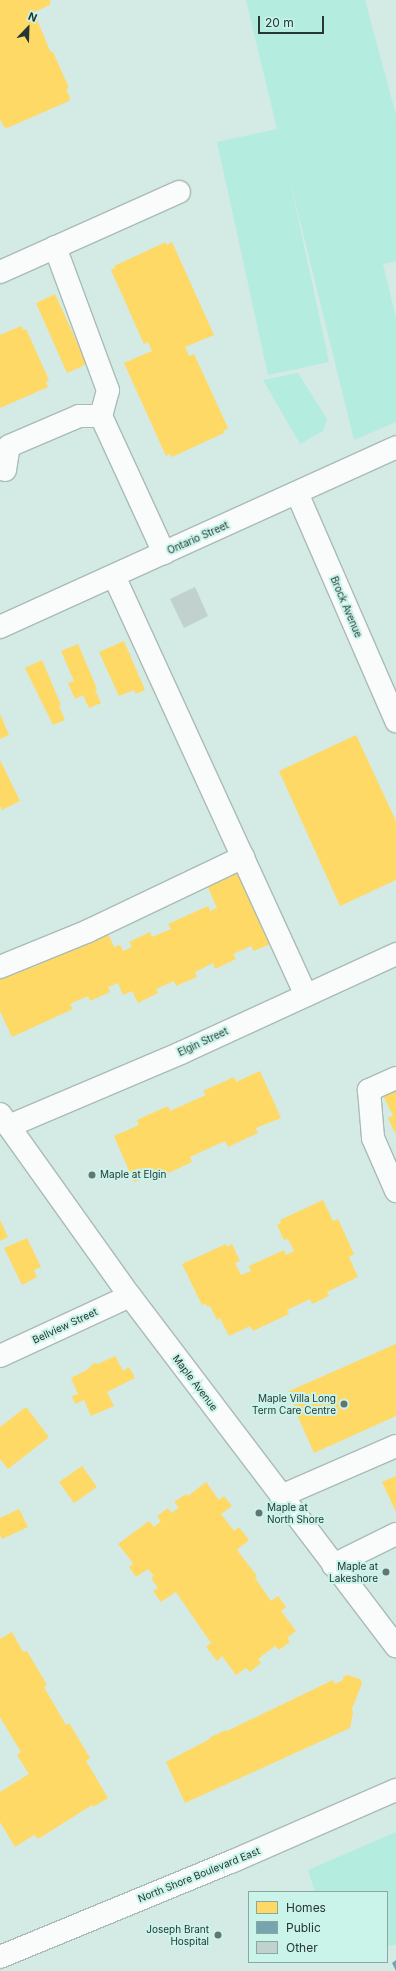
<!DOCTYPE html>
<html>
<head>
<meta charset="utf-8">
<style>
	body { margin:0 }
	#map { position:relative; width:396px; height:1971px; overflow:hidden; background:#d4eae5; font-family:Inter,sans-serif }
	div>[style] { position:absolute }
	.green>* { inset:0; background:#b4ece0 }
	.homes>* { inset:0; background:#ffd966 }
	.public>* { inset:0; background:#76a5af }
	.building>* { inset:0; background:#c1d2ce }
	.roads { filter:drop-shadow(1px 0 #aabbb7) drop-shadow(-1px 0 #aabbb7) drop-shadow(0 1px #aabbb7) drop-shadow(0 -1px #aabbb7) }
	.minor>* { height:22px; margin:-11px; padding:0 11px; transform-origin:11px; border-radius:11px; background:#f9fcfb }
	.major>* { height:22px; margin:-11px; padding:0 11px; transform-origin:11px; border-radius:11px; background:#f9fcfb }
	.dots>* { width:11px; height:11px; translate:-50% -50%; box-sizing:border-box; border:2px solid #caf4ea; border-radius:50% }
	span { translate:-50% -50%; white-space:nowrap; text-align:center; line-height:1.15; -webkit-text-stroke:4px #caf4ea; paint-order:stroke }
	.street-label { font-size:10px; color:#263633 }
	.poi-label { font-size:10px; color:#263633 }
	.left { translate:0 -50%; text-align:left }
	.right { translate:-100% -50%; text-align:right }
	.legend { position:absolute; left:248px; top:1891px; width:140px; height:72px; box-sizing:border-box; background:#caf4ea; border:1px solid #88a8a1; margin:0; padding:5px 7px; list-style:none; font-size:12px; color:#263633 }
	.legend li { display:flex; align-items:center; gap:8px; height:20px }
	.legend b { width:20px; border:1px solid #88a8a1 }
	.north { position:absolute; left:8px; top:8px; width:40px; height:40px; -webkit-text-stroke:3px #caf4ea; paint-order:stroke; rotate:23deg; font-size:11px; font-weight:700; line-height:16px; text-align:center; color:#263633 }
	.north::after { content:''; display:block; margin:auto; width:14px; height:18px; background:#263633; clip-path:polygon(50% 0,100% 100%,50% 72%,0 100%) }
	.scale { position:absolute; left:258px; top:16px; width:66px; height:18px; box-sizing:border-box; border:2px solid #263633; border-top:0; padding-left:5px; font-size:12px; line-height:14px; white-space:nowrap; color:#263633; -webkit-text-stroke:3px #caf4ea; paint-order:stroke }
</style>
</head>
<body>
<div id="map">
	<div class="green">
		<i style="clip-path:polygon(246px 0,365px 0,396px 115px,396px 261px,383px 264px,396px 318px,396px 422px,354px 440px,290px 180px,329px 362px,268px 375px,217px 142px,277px 129px)"></i>
		<i style="clip-path:polygon(298px 373px,327px 419px,323px 431px,300px 444px,263px 380px)"></i>
		<i style="clip-path:polygon(396px 1832px,396px 1945px,387px 1946px,387px 1892px,315px 1892px,308px 1870px)"></i>
	</div>
	<div class="homes">
		<i style="clip-path:polygon(0 0,50px 0,50px 5px,34px 12px,50px 51px,53px 52px,69px 88px,66px 89px,70px 98px,69px 101px,7px 128px,4px 127px,0 119px)"></i>
		<i style="clip-path:polygon(166px 242px,167px 245px,172px 242px,214px 335px,185px 347px,189px 356px,194px 354px,228px 428px,223px 431px,224px 433px,172px 457px,170px 454px,166px 456px,124px 363px,152px 351px,148px 342px,144px 344px,111px 270px,115px 268px,114px 266px)"></i>
		<i style="clip-path:polygon(55px 294px,87px 364px,67px 373px,36px 303px)"></i>
		<i style="clip-path:polygon(21px 326px,23px 330px,26px 329px,49px 380px,46px 382px,48px 387px,0 408px,0 335px)"></i>
		<i style="clip-path:polygon(124px 641px,145px 690px,136px 694px,134px 690px,119px 696px,99px 652px)"></i>
		<i style="clip-path:polygon(78px 644px,97px 689px,95px 690px,101px 703px,89px 708px,83px 695px,75px 699px,68px 683px,74px 681px,61px 651px)"></i>
		<i style="clip-path:polygon(42px 660px,61px 705px,59px 706px,65px 720px,53px 725px,25px 668px)"></i>
		<i style="clip-path:polygon(0 714px,9px 735px,0 739px)"></i>
		<i style="clip-path:polygon(356px 735px,396px 821px,396px 880px,340px 906px,279px 771px)"></i>
		<i style="clip-path:polygon(0 760px,20px 801px,2px 810px,0 806px)"></i>
		<i style="clip-path:polygon(241px 867px,275px 942px,254px 951px,251px 946px,233px 954px,236px 959px,215px 969px,213px 963px,195px 972px,197px 977px,176px 986px,174px 981px,156px 989px,158px 993px,138px 1003px,132px 991px,123px 995px,118px 983px,108px 987px,110px 992px,90px 1001px,88px 996px,70px 1004px,73px 1009px,12px 1037px,0 1011px,0 976px,28px 963px,31px 968px,49px 960px,47px 955px,67px 946px,69px 951px,88px 943px,106px 929px,114px 947px,120px 945px,123px 951px,132px 947px,129px 942px,150px 932px,152px 937px,171px 929px,168px 924px,208px 906px,210px 911px,217px 908px,206px 883px)"></i>
		<i style="clip-path:polygon(260px 1071px,281px 1118px,256px 1128px,258px 1133px,228px 1147px,225px 1141px,190px 1157px,192px 1162px,162px 1176px,160px 1171px,134px 1182px,114px 1136px,139px 1125px,137px 1120px,168px 1106px,170px 1111px,206px 1095px,203px 1091px,234px 1077px,236px 1082px)"></i>
		<i style="clip-path:polygon(396px 1087px,396px 1132px,395px 1133px,388px 1118px,393px 1116px,382px 1093px)"></i>
		<i style="clip-path:polygon(323px 1200px,333px 1221px,338px 1219px,354px 1254px,349px 1257px,358px 1277px,327px 1292px,329px 1296px,312px 1304px,310px 1299px,287px 1310px,289px 1314px,253px 1331px,250px 1326px,229px 1336px,220px 1318px,217px 1320px,210px 1306px,207px 1307px,206px 1304px,202px 1305px,182px 1264px,226px 1244px,227px 1247px,232px 1244px,240px 1261px,235px 1263px,241px 1275px,251px 1271px,249px 1266px,284px 1250px,286px 1255px,294px 1251px,288px 1239px,284px 1240px,277px 1225px,281px 1223px,280px 1220px)"></i>
		<i style="clip-path:polygon(0 1220px,8px 1237px,0 1241px)"></i>
		<i style="clip-path:polygon(27px 1238px,41px 1267px,34px 1270px,37px 1277px,22px 1285px,4px 1248px)"></i>
		<i style="clip-path:polygon(396px 1344px,396px 1416px,314px 1453px,287px 1392px)"></i>
		<i style="clip-path:polygon(115px 1356px,123px 1371px,129px 1367px,135px 1378px,107px 1392px,114px 1406px,91px 1416px,84px 1400px,75px 1404px,72px 1396px,78px 1394px,71px 1378px,87px 1370px,94px 1363px,98px 1364px)"></i>
		<i style="clip-path:polygon(26px 1407px,49px 1437px,8px 1469px,0 1459px,0 1427px)"></i>
		<i style="clip-path:polygon(82px 1466px,97px 1487px,74px 1503px,59px 1482px)"></i>
		<i style="clip-path:polygon(396px 1476px,396px 1512px,382px 1482px)"></i>
		<i style="clip-path:polygon(206px 1482px,219px 1500px,224px 1496px,232px 1506px,221px 1514px,234px 1531px,239px 1527px,249px 1540px,237px 1550px,257px 1576px,255px 1578px,271px 1601px,278px 1596px,286px 1607px,281px 1611px,296px 1631px,287px 1638px,290px 1642px,279px 1650px,275px 1646px,258px 1659px,261px 1663px,250px 1672px,246px 1668px,236px 1675px,222px 1656px,217px 1661px,206px 1647px,211px 1643px,176px 1592px,161px 1602px,153px 1591px,158px 1588px,151px 1578px,154px 1576px,148px 1569px,136px 1577px,129px 1567px,133px 1564px,132px 1562px,118px 1544px,149px 1521px,154px 1527px,161px 1521px,157px 1516px,168px 1508px,171px 1513px,179px 1508px,174px 1502px,186px 1494px,188px 1496px)"></i>
		<i style="clip-path:polygon(19px 1509px,28px 1527px,2px 1539px,0 1535px,0 1518px)"></i>
		<i style="clip-path:polygon(12px 1632px,23px 1652px,27px 1651px,47px 1685px,44px 1687px,66px 1725px,69px 1723px,90px 1758px,86px 1761px,108px 1798px,93px 1807px,92px 1805px,38px 1839px,34px 1835px,15px 1847px,0 1822px,0 1792px,29px 1774px,17px 1755px,21px 1752px,0 1717px,0 1639px)"></i>
		<i style="clip-path:polygon(347px 1675px,360px 1679px,362px 1683px,352px 1709px,353px 1713px,350px 1728px,185px 1803px,166px 1762px,210px 1739px,209px 1738px,226px 1730px,227px 1731px,333px 1680px,335px 1684px,343px 1680px,343px 1677px)"></i>
	</div>
	<div class="public">
		<i style="clip-path:polygon(396px 1960px,396px 1971px,392px 1963px)"></i>
	</div>
	<div class="building">
		<i style="clip-path:polygon(195px 587px,208px 616px,184px 628px,170px 599px)"></i>
	</div>
	<div class="roads">
		<div class="minor">
			<i style="left:55px;top:247px;width:153px;rotate:69.7deg"></i>
			<i style="left:108px;top:390px;width:27px;rotate:105deg"></i>
			<i style="left:101px;top:416px;width:151px;rotate:65.3deg"></i>
			<i style="left:0;top:272px;width:196px;rotate:-24.1deg"></i>
			<i style="left:5px;top:470px;width:24px;rotate:-81deg"></i>
			<i style="left:9px;top:446px;width:76px;rotate:-23.2deg"></i>
			<i style="left:79px;top:416px;width:22px"></i>
			<i style="left:297px;top:493px;width:249px;rotate:66.5deg"></i>
			<i style="left:114px;top:576px;width:461px;rotate:65.4deg"></i>
			<i style="left:0;top:627px;width:435px;rotate:-24.4deg"></i>
			<i style="left:0;top:967px;width:95px;rotate:-22.2deg"></i>
			<i style="left:88px;top:931px;width:172px;rotate:-25.5deg"></i>
			<i style="left:396px;top:1078px;width:30px;rotate:156deg"></i>
			<i style="left:369px;top:1090px;width:48px;rotate:85.2deg"></i>
			<i style="left:373px;top:1138px;width:58px;rotate:66.5deg"></i>
			<i style="left:9px;top:1126px;width:187px;rotate:-23deg"></i>
			<i style="left:181px;top:1053px;width:237px;rotate:-24.7deg"></i>
			<i style="left:0;top:1356px;width:143px;rotate:-24.8deg"></i>
			<i style="left:281px;top:1496px;width:125px;rotate:-23.5deg"></i>
			<i style="left:333px;top:1565px;width:70px;rotate:-26.2deg"></i>
		</div>
		<div class="major">
			<i style="left:0;top:1114px;width:224px;rotate:54.5deg"></i>
			<i style="left:130px;top:1296px;width:440px;rotate:52.8deg"></i>
			<i style="left:0;top:1957px;width:250px;rotate:-22.4deg"></i>
			<i style="left:231px;top:1862px;width:180px;rotate:-23.6deg"></i>
		</div>
	</div>
	<div class="dots">
		<i style="left:92px;top:1175px;background:#637571"></i>
		<i style="left:344px;top:1404px;background:#637571"></i>
		<i style="left:259px;top:1513px;background:#637571"></i>
		<i style="left:386px;top:1572px;background:#637571"></i>
		<i style="left:218px;top:1935px;background:#637571"></i>
	</div>
	<div class="street-label">
		<span style="left:198px;top:538px;rotate:-24deg">Ontario Street</span>
		<span style="left:346px;top:607px;rotate:67deg">Brock Avenue</span>
		<span style="left:203px;top:1042px;rotate:-25deg">Elgin Street</span>
		<span style="left:65px;top:1326px;rotate:-25deg">Bellview Street</span>
		<span style="left:195px;top:1383px;rotate:53deg">Maple Avenue</span>
		<span style="left:199px;top:1875px;rotate:-22deg">North Shore Boulevard East</span>
	</div>
	<div class="poi-label">
		<span class="left" style="left:100px;top:1175px">Maple at Elgin</span>
		<span class="right" style="left:336px;top:1404px">Maple Villa Long<br>Term Care Centre</span>
		<span class="left" style="left:267px;top:1513px">Maple at<br>North Shore</span>
		<span class="right" style="left:378px;top:1572px">Maple at<br>Lakeshore</span>
		<span class="right" style="left:209px;top:1935px">Joseph Brant<br>Hospital</span>
	</div>
	<ul class="legend">
	<li><b style="height:11px;background:#ffd966"></b>Homes</li>
	<li><b style="height:11px;background:#76a5af"></b>Public</li>
	<li><b style="height:11px;background:#c1d2ce"></b>Other</li>
	</ul>
	<div class="north">N</div>
	<div class="scale">20 m</div>
</div>
</body>
</html>
